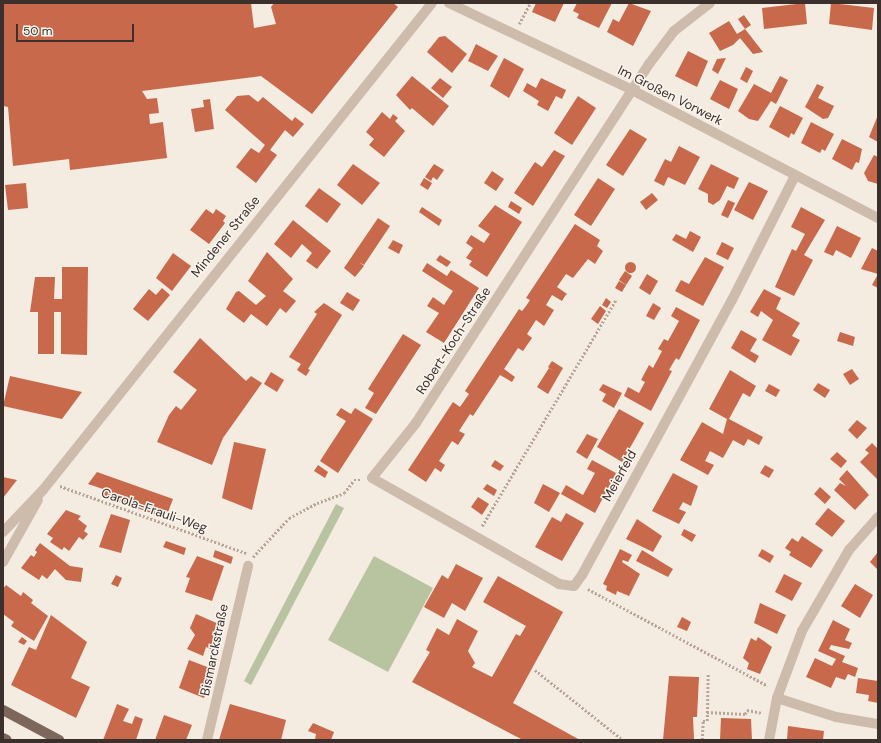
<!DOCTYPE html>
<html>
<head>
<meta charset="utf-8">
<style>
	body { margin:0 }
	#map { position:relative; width:881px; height:743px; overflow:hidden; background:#f4ebe1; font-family:"DM Sans",sans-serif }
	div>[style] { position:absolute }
	.green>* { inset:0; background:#b8c4a0 }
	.building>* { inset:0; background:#c8694b }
	.round { border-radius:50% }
	.path>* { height:2.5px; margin-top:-1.25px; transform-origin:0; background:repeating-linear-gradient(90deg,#b9a596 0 2px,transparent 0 4px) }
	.minor>* { height:10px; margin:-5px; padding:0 5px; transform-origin:5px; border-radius:5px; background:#cdbbac }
	.major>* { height:10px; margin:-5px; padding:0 5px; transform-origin:5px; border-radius:5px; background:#7d675c }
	span { translate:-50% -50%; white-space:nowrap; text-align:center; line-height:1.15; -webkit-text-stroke:3px #fbf5ee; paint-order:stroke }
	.street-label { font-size:13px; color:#3b302b }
	.frame { position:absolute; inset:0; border:4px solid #3b302b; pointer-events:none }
	.scale { position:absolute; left:16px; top:24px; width:118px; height:18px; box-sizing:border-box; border:2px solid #3b302b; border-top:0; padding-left:5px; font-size:12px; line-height:14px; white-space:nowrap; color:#3b302b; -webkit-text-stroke:3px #fbf5ee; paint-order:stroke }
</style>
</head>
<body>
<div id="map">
	<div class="green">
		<i style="clip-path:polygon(336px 504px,344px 508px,251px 685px,244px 681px)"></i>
		<i style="clip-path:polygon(374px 556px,433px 588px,388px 672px,328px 640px)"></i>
	</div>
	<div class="building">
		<i style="clip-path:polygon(3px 3px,251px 3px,254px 28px,276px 24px,271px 7px,274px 3px,393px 3px,398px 7px,312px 114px,261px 76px,142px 91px,147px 99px,157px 98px,159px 113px,149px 114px,150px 124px,163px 122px,167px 158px,70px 170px,69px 159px,13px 166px,8px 107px,3px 106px)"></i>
		<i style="clip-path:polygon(536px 3px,564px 3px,555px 22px,532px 12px)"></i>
		<i style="clip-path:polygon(577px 3px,612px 3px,599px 28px,577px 18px,579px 14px,573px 11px)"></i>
		<i style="clip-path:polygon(629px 3px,651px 11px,633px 46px,607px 32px,613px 19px,619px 22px)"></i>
		<i style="clip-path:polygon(805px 3px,807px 24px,764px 29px,762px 8px)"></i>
		<i style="clip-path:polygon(831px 3px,874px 8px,872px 30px,829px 24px)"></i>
		<i style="clip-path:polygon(744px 15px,751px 25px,745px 29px,738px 19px)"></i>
		<i style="clip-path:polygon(729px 21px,737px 34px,745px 29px,763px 52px,753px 54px,740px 38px,733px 45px,720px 51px,709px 33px)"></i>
		<i style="clip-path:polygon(445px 36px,467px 54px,452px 73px,427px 52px,439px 37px)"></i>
		<i style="clip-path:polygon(476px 44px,498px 56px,488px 71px,468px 61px)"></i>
		<i style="clip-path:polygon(688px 51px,708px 61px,697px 87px,675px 76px)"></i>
		<i style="clip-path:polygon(504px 58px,524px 69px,509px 98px,490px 86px)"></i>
		<i style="clip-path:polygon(726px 58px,718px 74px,712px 70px,717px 59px)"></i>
		<i style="clip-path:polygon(746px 67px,753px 71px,747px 83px,740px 79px)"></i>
		<i style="clip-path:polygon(412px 76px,449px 106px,433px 126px,412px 108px,410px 110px,396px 95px)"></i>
		<i style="clip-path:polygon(780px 76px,788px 80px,776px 104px,771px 101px,758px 121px,749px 119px,738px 111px,754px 84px,771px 93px)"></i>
		<i style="clip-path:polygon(440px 78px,452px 87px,443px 98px,431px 88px)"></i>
		<i style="clip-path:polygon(541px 78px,566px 90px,562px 99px,556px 96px,548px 111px,537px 105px,539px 101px,523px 91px,527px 83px,536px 88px)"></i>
		<i style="clip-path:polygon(720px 80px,738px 89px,729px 109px,710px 99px)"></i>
		<i style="clip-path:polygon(817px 84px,824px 87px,818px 98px,834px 106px,828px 118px,823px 119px,805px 107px)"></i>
		<i style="clip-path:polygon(249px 95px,258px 102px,263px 97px,292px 121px,295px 117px,304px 124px,293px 137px,285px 130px,270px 150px,277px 155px,256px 183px,236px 167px,251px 148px,259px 153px,265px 145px,225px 110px,237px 96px)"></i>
		<i style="clip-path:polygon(578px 96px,596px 108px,572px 145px,554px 133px)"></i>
		<i style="clip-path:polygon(210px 99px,214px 129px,195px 132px,191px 109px,204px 107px,203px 100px)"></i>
		<i style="clip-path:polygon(780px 106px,803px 118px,794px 135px,791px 133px,789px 138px,769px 127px)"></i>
		<i style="clip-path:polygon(382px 112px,390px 119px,393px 114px,398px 118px,395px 121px,405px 131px,384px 157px,369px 145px,374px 139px,366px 132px)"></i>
		<i style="clip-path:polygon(878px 115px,878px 142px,869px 137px)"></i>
		<i style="clip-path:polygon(811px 122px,834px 134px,825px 151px,822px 149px,820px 153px,801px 143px)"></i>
		<i style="clip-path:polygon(630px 129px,647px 139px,623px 176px,606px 165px)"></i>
		<i style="clip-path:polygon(842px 139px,862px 149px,859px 163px,856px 162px,852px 170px,832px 159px)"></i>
		<i style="clip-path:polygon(679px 146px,700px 157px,685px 185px,668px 177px,664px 186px,654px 181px,665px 159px,671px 162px)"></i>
		<i style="clip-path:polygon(554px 150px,565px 156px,533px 206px,514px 193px,535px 162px,542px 167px)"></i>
		<i style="clip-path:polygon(874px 155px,878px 157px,878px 184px,868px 181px,864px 173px)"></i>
		<i style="clip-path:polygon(353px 164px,380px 183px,362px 205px,337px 185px)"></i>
		<i style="clip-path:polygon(434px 164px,444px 170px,437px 180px,433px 177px,431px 181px,425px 177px)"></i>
		<i style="clip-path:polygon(711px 164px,739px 178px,734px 189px,727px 186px,720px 200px,713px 205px,708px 202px,708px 194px,698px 189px)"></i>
		<i style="clip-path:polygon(492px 171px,504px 179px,496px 191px,484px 183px)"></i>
		<i style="clip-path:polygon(424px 178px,432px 183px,428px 190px,420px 185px)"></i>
		<i style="clip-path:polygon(598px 178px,615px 189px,591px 226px,574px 215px)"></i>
		<i style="clip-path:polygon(749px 182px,768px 191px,753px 220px,734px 210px)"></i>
		<i style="clip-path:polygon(26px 183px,28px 208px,8px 210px,5px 185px)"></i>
		<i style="clip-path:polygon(319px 188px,341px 204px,327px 223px,305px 206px)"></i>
		<i style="clip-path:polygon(652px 193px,658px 200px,646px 210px,640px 202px)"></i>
		<i style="clip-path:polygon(728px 200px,735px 203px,728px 218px,721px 215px)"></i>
		<i style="clip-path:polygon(511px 201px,522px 208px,519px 214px,508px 207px)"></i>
		<i style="clip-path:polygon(495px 205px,522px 222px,487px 277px,469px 265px,472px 261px,466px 258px,473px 248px,466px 243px,471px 235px,484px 243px,490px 234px,478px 226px)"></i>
		<i style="clip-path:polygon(422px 207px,442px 220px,439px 226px,419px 212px)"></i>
		<i style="clip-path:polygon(801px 207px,825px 220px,804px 255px,813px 260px,794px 296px,775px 287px,792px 249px,796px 251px,805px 234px,791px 227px)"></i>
		<i style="clip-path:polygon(206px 209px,213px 214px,216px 209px,226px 216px,223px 221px,225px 223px,209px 244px,190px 230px)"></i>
		<i style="clip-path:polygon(378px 218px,390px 226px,364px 265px,359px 262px,364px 266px,355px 277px,344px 268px)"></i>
		<i style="clip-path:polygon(293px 220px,331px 251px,317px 269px,306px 261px,312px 253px,302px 244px,291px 258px,274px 244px)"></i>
		<i style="clip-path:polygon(575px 224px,600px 240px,597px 246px,603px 251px,595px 264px,588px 259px,573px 278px,566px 274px,557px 287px,567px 294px,565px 296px,562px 301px,552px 295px,546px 305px,554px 310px,544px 326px,536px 320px,527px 334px,532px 338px,523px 351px,518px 348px,504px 369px,515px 377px,512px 382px,500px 375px,473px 416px,470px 414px,459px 431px,465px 434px,458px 445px,452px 441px,439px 461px,445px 465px,441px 472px,435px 468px,426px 482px,408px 470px,453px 402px,460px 407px,469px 394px,465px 391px,519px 309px,522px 311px,526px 306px,530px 300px,526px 298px)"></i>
		<i style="clip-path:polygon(837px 226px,861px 238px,851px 258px,836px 250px,833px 256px,824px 252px)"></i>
		<i style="clip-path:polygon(690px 231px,701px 237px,693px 252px,672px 240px,676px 234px,686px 239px)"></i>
		<i style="clip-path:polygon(393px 240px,403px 245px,399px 254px,388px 248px)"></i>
		<i style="clip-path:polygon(722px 242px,734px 248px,728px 260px,716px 254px)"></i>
		<i style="clip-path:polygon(872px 248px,878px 251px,878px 288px,872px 285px,878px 274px,861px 269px)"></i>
		<i style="clip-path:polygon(267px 252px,293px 279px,283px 291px,296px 301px,286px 313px,280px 308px,267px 326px,251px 314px,244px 323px,226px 309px,236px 292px,239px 291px,256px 305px,266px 296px,248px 281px)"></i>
		<i style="clip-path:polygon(173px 253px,191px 266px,172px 291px,156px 278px)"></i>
		<i style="clip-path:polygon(440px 255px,451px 262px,447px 267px,436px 260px)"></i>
		<i style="clip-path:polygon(705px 257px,724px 267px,703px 306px,675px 291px,681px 280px,689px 284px)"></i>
		<i class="round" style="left:624.5px;top:261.5px;width:11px;height:11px"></i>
		<i style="clip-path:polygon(427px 263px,447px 276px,451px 270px,479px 288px,444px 343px,426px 332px,439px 313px,427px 306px,433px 297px,444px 305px,453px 291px,422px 271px)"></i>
		<i style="clip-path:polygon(62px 267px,88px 267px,87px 355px,61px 354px,61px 312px,54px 312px,54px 354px,38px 354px,38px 312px,30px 312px,35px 277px,55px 277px,54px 299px,62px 299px)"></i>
		<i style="clip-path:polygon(625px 271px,632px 276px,626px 285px,619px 280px)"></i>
		<i style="clip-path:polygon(647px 274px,658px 281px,650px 295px,639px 288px)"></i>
		<i style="clip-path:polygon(619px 281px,626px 285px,622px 292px,615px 288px)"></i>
		<i style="clip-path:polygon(162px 288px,170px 295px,148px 321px,133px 309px,149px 289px,156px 295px)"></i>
		<i style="clip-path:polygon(764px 289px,781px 298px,776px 309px,800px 323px,792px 336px,800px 340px,791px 356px,762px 340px,773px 320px,761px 311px,758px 317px,750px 312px)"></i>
		<i style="clip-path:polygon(347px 292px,360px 300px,353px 311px,340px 303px)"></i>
		<i style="clip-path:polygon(606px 298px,611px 302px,607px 308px,602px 305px)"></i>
		<i style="clip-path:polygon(324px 303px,342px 315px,308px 369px,310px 370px,306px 376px,297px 370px,301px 364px,289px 357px,317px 314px,314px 312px)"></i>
		<i style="clip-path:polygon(653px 303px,661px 308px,654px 320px,646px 316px)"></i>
		<i style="clip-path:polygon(600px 306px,606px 311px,598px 324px,591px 319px)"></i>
		<i style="clip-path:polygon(676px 307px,700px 320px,679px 360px,676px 358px,669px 370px,672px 371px,651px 411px,624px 396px,628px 387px,639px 393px,645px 382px,641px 380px,649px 365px,653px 368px,662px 351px,658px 349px,664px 339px,668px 341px,679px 321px,671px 316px)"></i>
		<i style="clip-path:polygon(741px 330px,757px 339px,750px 351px,759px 356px,755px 363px,731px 348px)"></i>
		<i style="clip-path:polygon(840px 332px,855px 337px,853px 346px,837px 341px)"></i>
		<i style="clip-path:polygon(403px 334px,421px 345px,376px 414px,365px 408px,374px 393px,368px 389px)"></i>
		<i style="clip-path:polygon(200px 338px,246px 381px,251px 376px,262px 383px,223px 438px,212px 465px,157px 442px,169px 415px,176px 406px,181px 410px,197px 390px,173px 372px)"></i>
		<i style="clip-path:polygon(552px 361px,563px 368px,548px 394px,537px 387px,549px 368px,554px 371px,548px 367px)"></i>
		<i style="clip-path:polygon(852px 369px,859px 379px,850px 385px,843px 374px)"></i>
		<i style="clip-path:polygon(730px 370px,756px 386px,750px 397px,743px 393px,729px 419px,763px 437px,759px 445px,748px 439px,744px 446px,733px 440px,723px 458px,710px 451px,705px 461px,714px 465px,708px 475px,680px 460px,702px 422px,723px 434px,727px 419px,709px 409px)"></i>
		<i style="clip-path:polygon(271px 372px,284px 380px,277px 392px,264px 384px)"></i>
		<i style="clip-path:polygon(10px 376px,82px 392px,62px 419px,3px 406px)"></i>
		<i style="clip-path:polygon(818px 383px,830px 390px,825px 398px,813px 390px)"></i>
		<i style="clip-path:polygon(603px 384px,622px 393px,614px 408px,602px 401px,606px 394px,599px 390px)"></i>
		<i style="clip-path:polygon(769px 384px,780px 390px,776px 397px,765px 391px)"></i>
		<i style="clip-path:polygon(341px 408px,351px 414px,355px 408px,373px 419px,338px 473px,320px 461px,346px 421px,336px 415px)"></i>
		<i style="clip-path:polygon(619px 409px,644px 423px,622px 462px,597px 447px)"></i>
		<i style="clip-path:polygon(857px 420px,867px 428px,857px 439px,848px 430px)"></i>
		<i style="clip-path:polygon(587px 434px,598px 439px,587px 459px,576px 452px)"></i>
		<i style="clip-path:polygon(234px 442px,266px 449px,252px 510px,222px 498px)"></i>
		<i style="clip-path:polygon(872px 443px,878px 449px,878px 480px,860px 462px,869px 453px,865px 450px)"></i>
		<i style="clip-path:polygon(837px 452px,847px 461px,841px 468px,830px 459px)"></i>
		<i style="clip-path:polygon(495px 460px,504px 466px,500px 471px,491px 466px)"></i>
		<i style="clip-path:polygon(592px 460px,616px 473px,595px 513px,561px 494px,566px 485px,583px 495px,595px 473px,587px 469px)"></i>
		<i style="clip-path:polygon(318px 465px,328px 472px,325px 478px,314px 471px)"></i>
		<i style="clip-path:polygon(765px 465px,774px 470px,769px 478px,760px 473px)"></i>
		<i style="clip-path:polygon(847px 470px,869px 495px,855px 510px,834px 490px,840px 483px,846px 486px,839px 479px)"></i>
		<i style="clip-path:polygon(97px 472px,173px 499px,168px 512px,162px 510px,160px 516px,102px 496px,106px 490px,88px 484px)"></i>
		<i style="clip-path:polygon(673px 473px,698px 486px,691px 506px,683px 502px,679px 509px,686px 512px,679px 524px,652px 511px)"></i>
		<i style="clip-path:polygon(3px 477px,17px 480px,3px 498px)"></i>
		<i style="clip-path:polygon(487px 484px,497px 490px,494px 496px,483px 489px)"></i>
		<i style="clip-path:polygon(543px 484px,560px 493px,549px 512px,534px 503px)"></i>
		<i style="clip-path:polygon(820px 487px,831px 497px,825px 504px,814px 494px)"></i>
		<i style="clip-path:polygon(478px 497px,489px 504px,482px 515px,471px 507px)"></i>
		<i style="clip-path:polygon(828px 508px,845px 521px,832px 537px,815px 524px)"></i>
		<i style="clip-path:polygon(66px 510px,81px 516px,78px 519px,87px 526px,84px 531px,88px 534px,83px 540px,79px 537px,69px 551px,64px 547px,62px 550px,50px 542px,53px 538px,47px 534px)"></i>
		<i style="clip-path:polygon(566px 513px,584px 523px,562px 561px,535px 547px,552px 517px,561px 522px)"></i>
		<i style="clip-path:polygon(111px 514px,130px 520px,121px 553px,99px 547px)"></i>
		<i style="clip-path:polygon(637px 519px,662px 536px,653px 552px,626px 539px)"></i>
		<i style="clip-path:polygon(684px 529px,696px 535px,692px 542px,681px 535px)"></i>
		<i style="clip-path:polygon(802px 536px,823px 550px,811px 568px,789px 555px,791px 552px,785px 548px,792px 538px,798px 542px)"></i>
		<i style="clip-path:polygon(166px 541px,186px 548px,184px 555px,163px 547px)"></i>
		<i style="clip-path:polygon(40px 543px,70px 566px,83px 568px,81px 582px,66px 580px,55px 569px,47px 579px,42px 575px,39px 580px,21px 568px,31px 555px,34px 557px,37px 552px,35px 550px)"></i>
		<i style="clip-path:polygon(620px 549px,632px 555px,628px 562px,623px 560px,622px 562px,640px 574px,629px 596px,617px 591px,616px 595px,606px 590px,607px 586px,603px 584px)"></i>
		<i style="clip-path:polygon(762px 549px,774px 556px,770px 563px,758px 556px)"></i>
		<i style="clip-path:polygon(215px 550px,233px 557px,231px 564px,213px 557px)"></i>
		<i style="clip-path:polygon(642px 550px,673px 569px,668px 577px,636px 561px)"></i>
		<i style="clip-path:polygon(878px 552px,878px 570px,870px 562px)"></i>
		<i style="clip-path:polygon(197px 556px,224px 566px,212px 601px,185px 592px,190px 578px,186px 577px)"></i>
		<i style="clip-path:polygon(456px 564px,483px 578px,465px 611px,452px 603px,444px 618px,424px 607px,442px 575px,448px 579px)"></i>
		<i style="clip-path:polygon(784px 574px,802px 583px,792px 601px,775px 592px)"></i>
		<i style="clip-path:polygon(116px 575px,122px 578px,118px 587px,111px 584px)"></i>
		<i style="clip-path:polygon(498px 576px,563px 612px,513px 703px,580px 740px,523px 740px,412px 682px,430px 652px,426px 650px,437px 628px,449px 635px,457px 619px,478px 631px,468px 651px,475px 663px,472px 667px,492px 677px,516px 634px,520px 636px,526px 626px,483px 602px)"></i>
		<i style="clip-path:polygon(855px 584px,873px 595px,860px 618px,841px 606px)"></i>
		<i style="clip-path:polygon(6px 585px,21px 596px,23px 592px,33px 600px,31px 603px,48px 616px,34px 641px,11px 626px,14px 622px,3px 614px,3px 589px)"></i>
		<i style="clip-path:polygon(760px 603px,786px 615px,777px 634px,754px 623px)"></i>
		<i style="clip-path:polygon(196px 614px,221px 625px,211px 649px,206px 647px,203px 656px,187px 649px,195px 635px,190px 628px)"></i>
		<i style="clip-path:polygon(51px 615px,87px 642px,71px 678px,90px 687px,76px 718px,11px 685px,29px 647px,36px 650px)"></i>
		<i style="clip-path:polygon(682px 617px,691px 622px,687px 631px,677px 627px)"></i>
		<i style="clip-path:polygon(833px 620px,850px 629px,845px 640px,852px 643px,849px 649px,831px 645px,829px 649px,845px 656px,842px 662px,858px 668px,855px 677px,848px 674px,845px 680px,836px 677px,831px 688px,806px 677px,815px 658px,832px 666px,836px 659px,818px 651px)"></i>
		<i style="clip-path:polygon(22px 637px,27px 641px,24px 645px,18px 642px)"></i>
		<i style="clip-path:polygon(758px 637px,772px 647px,760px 674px,747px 669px,749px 663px,743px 658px,751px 638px,756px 641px)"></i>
		<i style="clip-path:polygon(189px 660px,215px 670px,204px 698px,179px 688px)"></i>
		<i style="clip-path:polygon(669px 676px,699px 677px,697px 717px,693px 717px,694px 739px,663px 740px)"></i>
		<i style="clip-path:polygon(858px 678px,878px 681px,878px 703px,868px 701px,869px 695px,856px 693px)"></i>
		<i style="clip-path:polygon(117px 704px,129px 709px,123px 721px,132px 724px,135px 716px,143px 719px,136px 740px,103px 740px)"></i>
		<i style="clip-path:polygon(230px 704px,286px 720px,281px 740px,219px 740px)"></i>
		<i style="clip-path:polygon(164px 715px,192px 725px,186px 740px,155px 740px)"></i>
		<i style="clip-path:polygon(721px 718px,751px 719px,752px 740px,720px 740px)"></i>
		<i style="clip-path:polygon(313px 723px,334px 732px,331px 740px,315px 740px,316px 734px,308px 731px)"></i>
		<i style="clip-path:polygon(788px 726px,824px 731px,823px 740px,787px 740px)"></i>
	</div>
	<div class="path">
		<i style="left:519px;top:24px;width:24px;rotate:-62deg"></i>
		<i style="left:60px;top:486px;width:198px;rotate:19.8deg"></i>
		<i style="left:482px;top:526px;width:264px;rotate:-59.4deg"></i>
		<i style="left:253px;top:557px;width:53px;rotate:-47.3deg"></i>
		<i style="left:289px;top:518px;width:32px;rotate:-28deg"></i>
		<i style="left:317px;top:503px;width:29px;rotate:-20deg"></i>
		<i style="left:344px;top:493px;width:16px;rotate:-52deg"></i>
		<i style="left:354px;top:480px;width:6px"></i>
		<i style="left:588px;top:589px;width:204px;rotate:28.3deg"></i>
		<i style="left:535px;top:670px;width:112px;rotate:38.5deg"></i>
		<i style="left:707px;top:712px;width:38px;rotate:3deg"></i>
		<i style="left:745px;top:714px;width:4px;rotate:-63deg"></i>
		<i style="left:747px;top:710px;width:15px;rotate:11deg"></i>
		<i style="left:702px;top:740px;width:19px;rotate:-87deg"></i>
		<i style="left:703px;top:721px;width:4px"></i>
		<i style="left:707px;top:721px;width:47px;rotate:-88.8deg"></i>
	</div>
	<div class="minor">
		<i style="left:449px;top:3px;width:203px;rotate:25.4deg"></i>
		<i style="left:632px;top:90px;width:277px;rotate:27.5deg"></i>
		<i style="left:710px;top:3px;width:46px;rotate:142.1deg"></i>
		<i style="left:674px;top:31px;width:41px;rotate:127.1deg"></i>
		<i style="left:649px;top:64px;width:428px;rotate:123deg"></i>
		<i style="left:416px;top:423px;width:70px;rotate:128.7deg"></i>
		<i style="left:372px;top:478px;width:215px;rotate:29.5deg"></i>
		<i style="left:559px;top:584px;width:15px;rotate:8deg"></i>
		<i style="left:574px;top:586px;width:14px;rotate:-54deg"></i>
		<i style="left:582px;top:575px;width:313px;rotate:-61.4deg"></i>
		<i style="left:732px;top:300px;width:139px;rotate:-63.1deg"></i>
		<i style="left:3px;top:532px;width:58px;rotate:-46.4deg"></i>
		<i style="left:43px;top:490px;width:623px;rotate:-51.38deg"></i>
		<i style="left:3px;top:562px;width:71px;rotate:-60.6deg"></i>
		<i style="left:777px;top:698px;width:62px;rotate:17.9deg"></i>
		<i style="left:836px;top:717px;width:43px;rotate:9.5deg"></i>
		<i style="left:207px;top:740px;width:179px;rotate:-76.7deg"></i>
		<i style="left:769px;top:740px;width:43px;rotate:-79.2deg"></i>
		<i style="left:777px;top:698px;width:72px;rotate:-69.5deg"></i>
		<i style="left:802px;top:631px;width:94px;rotate:-59.9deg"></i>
		<i style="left:849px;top:550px;width:44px;rotate:-48.7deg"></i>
	</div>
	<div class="major">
		<i style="left:3px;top:710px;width:64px;rotate:28.2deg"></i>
		<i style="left:3px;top:738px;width:4px;rotate:27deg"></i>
	</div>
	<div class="street-label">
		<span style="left:670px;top:96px;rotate:27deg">Im Großen Vorwerk</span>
		<span style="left:226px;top:237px;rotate:-51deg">Mindener Straße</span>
		<span style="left:454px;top:341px;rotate:-57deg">Robert-Koch-Straße</span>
		<span style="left:620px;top:476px;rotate:-61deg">Meierfeld</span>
		<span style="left:154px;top:511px;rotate:19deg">Carola-Frauli-Weg</span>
		<span style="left:215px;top:650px;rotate:-78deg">Bismarckstraße</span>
	</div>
	<div class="frame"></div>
	<div class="scale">50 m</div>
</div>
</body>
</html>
